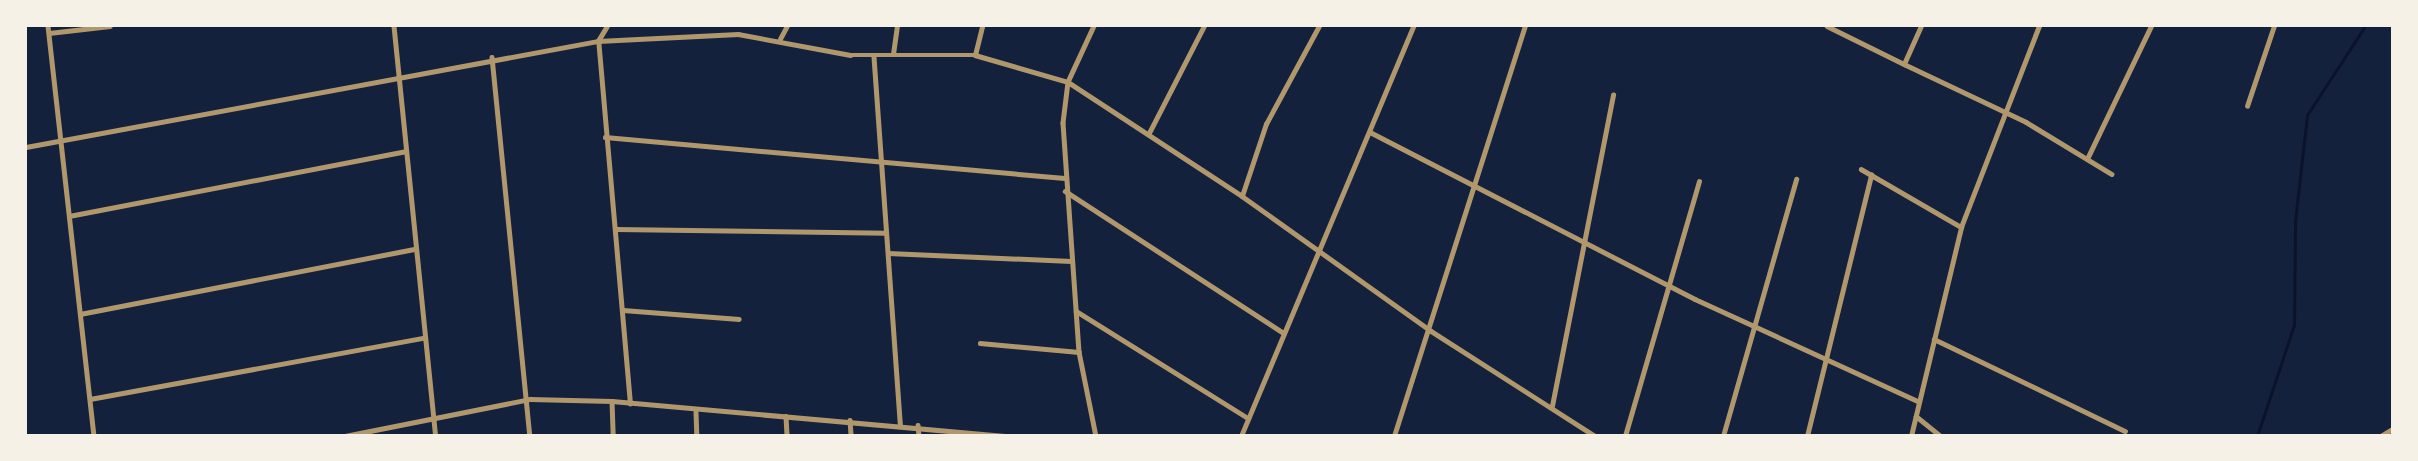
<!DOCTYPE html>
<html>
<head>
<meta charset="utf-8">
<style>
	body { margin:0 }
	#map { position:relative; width:2418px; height:461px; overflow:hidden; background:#14213d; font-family:Manrope,sans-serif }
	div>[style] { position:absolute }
	.stream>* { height:3px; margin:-1.5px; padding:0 1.5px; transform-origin:1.5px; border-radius:1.5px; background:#0b132b }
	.minor>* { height:4.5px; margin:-2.25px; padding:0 2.25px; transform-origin:2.25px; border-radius:2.25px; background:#b1986c }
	span { translate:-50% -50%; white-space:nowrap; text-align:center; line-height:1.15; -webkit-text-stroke:4.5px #f6f1e7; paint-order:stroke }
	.frame { position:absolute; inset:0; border:27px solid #f6f1e7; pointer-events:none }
</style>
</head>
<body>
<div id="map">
	<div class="stream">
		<i style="left:2257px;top:436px;width:117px;rotate:-71.6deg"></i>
		<i style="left:2294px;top:325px;width:104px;rotate:-89.4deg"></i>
		<i style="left:2295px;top:221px;width:107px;rotate:-83.5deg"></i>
		<i style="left:2307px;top:115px;width:106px;rotate:-56.9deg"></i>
	</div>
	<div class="minor">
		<i style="left:48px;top:26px;width:413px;rotate:83.6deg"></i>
		<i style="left:394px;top:26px;width:412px;rotate:84.2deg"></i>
		<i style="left:1094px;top:26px;width:62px;rotate:114.9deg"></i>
		<i style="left:1068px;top:82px;width:41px;rotate:97deg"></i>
		<i style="left:1063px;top:123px;width:230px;rotate:86deg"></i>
		<i style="left:1079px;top:352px;width:86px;rotate:78.6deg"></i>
		<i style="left:1827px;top:26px;width:86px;rotate:26.3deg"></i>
		<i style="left:1904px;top:64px;width:42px;rotate:-65.9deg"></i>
		<i style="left:49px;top:33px;width:61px;rotate:-6.5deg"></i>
		<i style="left:780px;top:39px;width:15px;rotate:-62deg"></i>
		<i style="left:893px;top:54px;width:28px;rotate:-82deg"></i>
		<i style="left:975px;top:55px;width:30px;rotate:-76deg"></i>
		<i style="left:492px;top:57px;width:381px;rotate:84.3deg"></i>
		<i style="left:874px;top:57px;width:368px;rotate:85.9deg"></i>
		<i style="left:1904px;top:64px;width:135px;rotate:25.4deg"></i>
		<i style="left:2026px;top:122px;width:100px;rotate:31.2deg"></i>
		<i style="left:2247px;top:106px;width:84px;rotate:-71.4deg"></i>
		<i style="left:1370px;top:132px;width:365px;rotate:27.2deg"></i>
		<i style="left:1695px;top:299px;width:245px;rotate:24.6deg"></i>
		<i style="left:1149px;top:133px;width:120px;rotate:-62.8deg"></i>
		<i style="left:605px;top:137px;width:461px;rotate:5.1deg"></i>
		<i style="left:26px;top:147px;width:582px;rotate:-10.5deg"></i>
		<i style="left:598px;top:41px;width:17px;rotate:-59deg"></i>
		<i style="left:2087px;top:159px;width:148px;rotate:-64.3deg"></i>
		<i style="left:1861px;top:169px;width:116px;rotate:30.1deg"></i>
		<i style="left:1065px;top:191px;width:261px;rotate:33deg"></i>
		<i style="left:1242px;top:196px;width:76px;rotate:-71.6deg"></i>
		<i style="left:1266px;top:124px;width:111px;rotate:-61.6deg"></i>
		<i style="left:69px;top:216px;width:342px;rotate:-10.9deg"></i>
		<i style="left:616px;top:229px;width:270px;rotate:0.8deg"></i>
		<i style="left:888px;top:253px;width:183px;rotate:2.5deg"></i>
		<i style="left:623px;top:310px;width:116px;rotate:4.4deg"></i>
		<i style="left:1076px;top:311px;width:203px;rotate:31.9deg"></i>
		<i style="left:80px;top:314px;width:340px;rotate:-11deg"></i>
		<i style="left:1934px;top:339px;width:212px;rotate:25.7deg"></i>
		<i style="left:980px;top:343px;width:99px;rotate:5.2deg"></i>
		<i style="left:90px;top:399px;width:338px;rotate:-10.4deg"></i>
		<i style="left:612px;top:401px;width:35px;rotate:88deg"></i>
		<i style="left:630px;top:404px;width:364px;rotate:-95deg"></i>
		<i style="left:598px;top:41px;width:140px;rotate:-2.9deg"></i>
		<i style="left:738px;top:34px;width:114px;rotate:10.6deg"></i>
		<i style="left:850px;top:55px;width:125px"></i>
		<i style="left:975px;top:55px;width:97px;rotate:16.2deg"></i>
		<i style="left:1068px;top:82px;width:208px;rotate:33.2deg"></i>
		<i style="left:1242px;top:196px;width:232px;rotate:35.5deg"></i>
		<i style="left:1431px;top:331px;width:195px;rotate:32.6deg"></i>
		<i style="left:1552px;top:406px;width:317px;rotate:-78.9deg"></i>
		<i style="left:696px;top:412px;width:24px;rotate:88deg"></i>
		<i style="left:786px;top:416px;width:20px;rotate:87deg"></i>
		<i style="left:1916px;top:416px;width:32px;rotate:39deg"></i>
		<i style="left:850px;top:420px;width:16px;rotate:86deg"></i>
		<i style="left:918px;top:425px;width:11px;rotate:85deg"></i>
		<i style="left:345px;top:436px;width:189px;rotate:-11.3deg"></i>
		<i style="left:530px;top:399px;width:82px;rotate:1.4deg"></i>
		<i style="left:612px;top:401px;width:397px;rotate:5.1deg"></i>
		<i style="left:1241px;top:436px;width:445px;rotate:-67.2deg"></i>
		<i style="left:1394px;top:436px;width:430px;rotate:-72.3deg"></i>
		<i style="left:1625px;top:436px;width:265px;rotate:-73.8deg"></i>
		<i style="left:1723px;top:436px;width:267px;rotate:-74.1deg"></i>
		<i style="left:1807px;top:436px;width:269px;rotate:-76.2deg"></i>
		<i style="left:1911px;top:436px;width:215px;rotate:-76.5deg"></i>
		<i style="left:1961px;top:227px;width:216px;rotate:-68.8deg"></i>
		<i style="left:2381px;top:436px;width:13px;rotate:-32deg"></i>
	</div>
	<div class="frame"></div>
</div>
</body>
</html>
